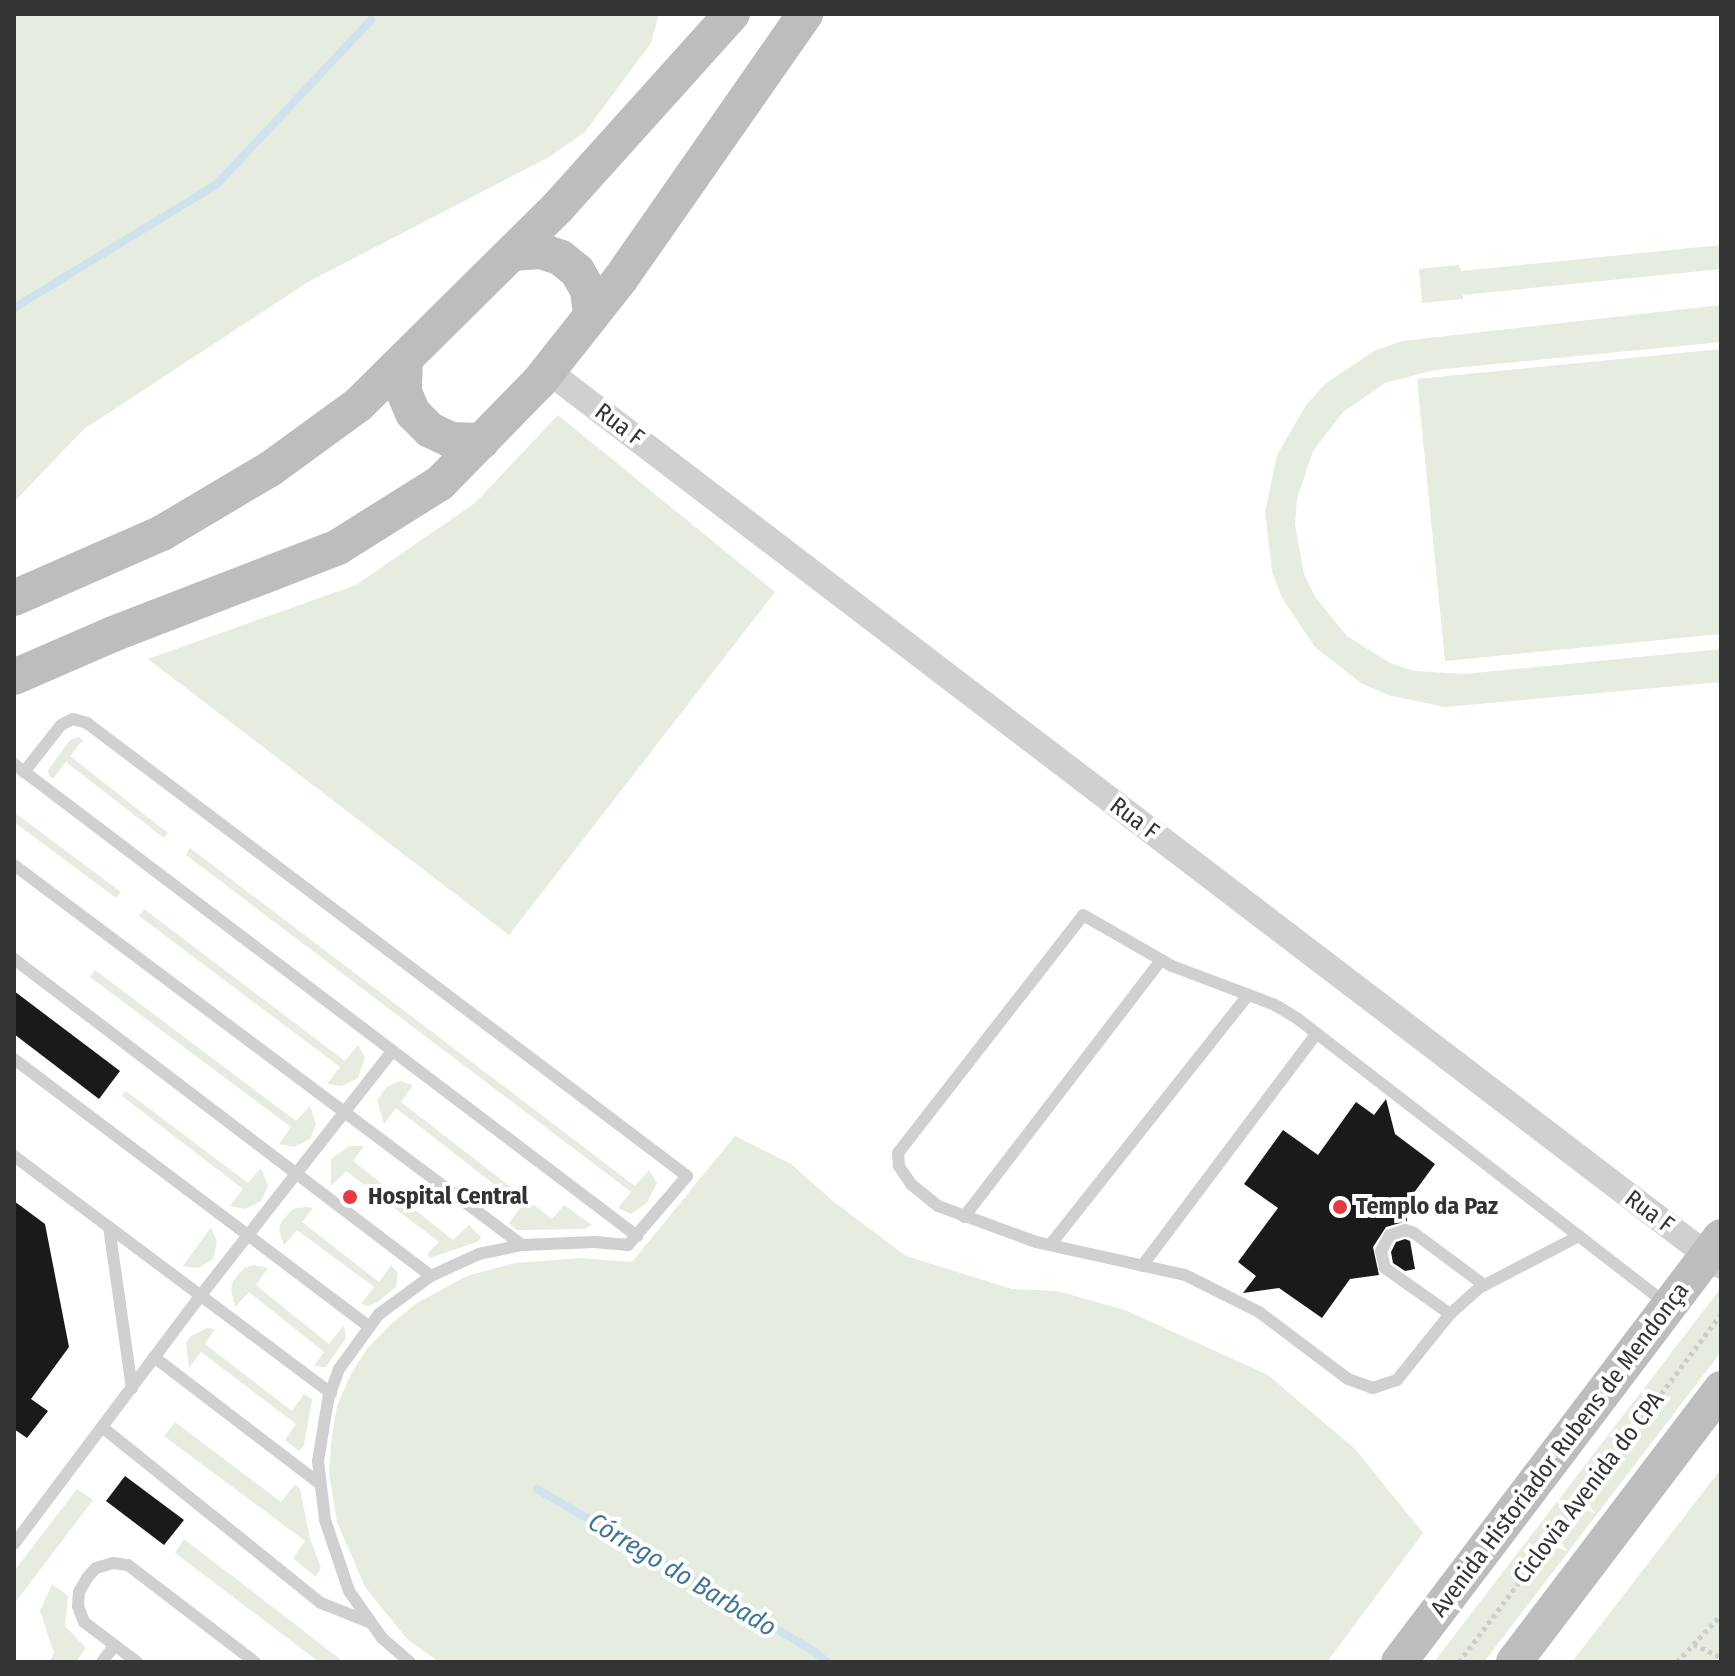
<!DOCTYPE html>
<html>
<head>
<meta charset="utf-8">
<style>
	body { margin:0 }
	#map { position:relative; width:1735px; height:1676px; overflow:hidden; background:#fff; font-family:"Fira Sans Condensed",sans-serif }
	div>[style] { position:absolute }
	.green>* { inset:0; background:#e6ecdf }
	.stream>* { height:8px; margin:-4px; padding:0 4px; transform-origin:4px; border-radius:4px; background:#cfe2ee }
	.building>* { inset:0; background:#1a1a1a }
	.path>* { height:5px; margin-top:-2.5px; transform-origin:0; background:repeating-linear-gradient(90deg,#cdcdcd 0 4px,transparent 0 8px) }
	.lane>* { height:12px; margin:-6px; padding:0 6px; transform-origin:6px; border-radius:6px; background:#d0d0d0 }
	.street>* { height:26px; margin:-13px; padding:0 13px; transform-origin:13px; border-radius:13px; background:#d0d0d0 }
	.secondary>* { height:36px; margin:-18px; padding:0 18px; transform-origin:18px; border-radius:18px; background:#bdbdbd }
	.dots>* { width:22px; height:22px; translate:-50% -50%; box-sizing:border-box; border:4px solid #fff; border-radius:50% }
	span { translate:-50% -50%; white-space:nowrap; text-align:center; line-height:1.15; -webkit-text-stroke:8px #fff; paint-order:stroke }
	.street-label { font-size:24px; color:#333 }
	.poi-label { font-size:24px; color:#333; font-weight:700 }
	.left { translate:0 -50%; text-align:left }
	.water-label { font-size:26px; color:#3f7597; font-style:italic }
	.frame { position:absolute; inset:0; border:16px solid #333; pointer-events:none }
</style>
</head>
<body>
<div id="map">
	<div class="green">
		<i style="clip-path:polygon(14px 14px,659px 14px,651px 43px,585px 132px,549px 157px,308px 282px,84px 429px,14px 502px)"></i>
		<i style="clip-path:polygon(1721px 245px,1721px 269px,1463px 295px,1463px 299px,1422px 303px,1419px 269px,1459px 265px,1461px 271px)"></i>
		<i style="clip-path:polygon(1721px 305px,1721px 342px,1434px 370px,1385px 383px,1343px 412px,1313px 451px,1297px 499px,1295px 525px,1304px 574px,1315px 597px,1347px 636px,1390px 663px,1414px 671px,1464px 674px,1721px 649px,1721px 682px,1445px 707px,1388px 695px,1361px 683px,1315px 647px,1282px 598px,1272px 571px,1265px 512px,1277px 455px,1306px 405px,1326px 383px,1374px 351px,1402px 341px)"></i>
		<i style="clip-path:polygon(1721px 349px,1721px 634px,1445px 661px,1417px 379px)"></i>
		<i style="clip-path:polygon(558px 415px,775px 592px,509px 935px,148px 659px,356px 585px,475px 503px)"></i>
		<i style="clip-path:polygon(78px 737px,83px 740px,70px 756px,168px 833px,164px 838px,66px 762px,53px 779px,49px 776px,48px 770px,70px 740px)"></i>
		<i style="clip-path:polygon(14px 812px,121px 892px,116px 898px,14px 822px)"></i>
		<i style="clip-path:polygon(190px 848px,635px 1186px,649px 1170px,657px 1183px,647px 1203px,631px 1214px,618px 1208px,631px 1192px,186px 855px)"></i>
		<i style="clip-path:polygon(144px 909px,345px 1061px,358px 1045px,365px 1057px,358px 1078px,342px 1086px,327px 1084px,340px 1067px,139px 916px)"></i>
		<i style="clip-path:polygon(95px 970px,296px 1121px,310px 1106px,316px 1124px,310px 1139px,294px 1147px,279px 1144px,291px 1127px,90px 977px)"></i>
		<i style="clip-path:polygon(400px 1081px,413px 1085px,401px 1102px,552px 1219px,564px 1205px,592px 1225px,584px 1229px,517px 1230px,509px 1223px,522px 1206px,396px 1108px,384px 1124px,377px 1101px,386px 1087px)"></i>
		<i style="clip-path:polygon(126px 1091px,248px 1183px,261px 1168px,268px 1186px,261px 1201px,245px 1209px,230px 1206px,243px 1189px,122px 1096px)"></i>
		<i style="clip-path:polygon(735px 1136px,791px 1164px,834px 1202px,906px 1256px,1012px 1289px,1057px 1291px,1125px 1310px,1268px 1375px,1355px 1449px,1423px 1533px,1327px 1662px,439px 1662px,407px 1639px,365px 1587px,337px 1522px,329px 1473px,331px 1443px,337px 1406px,351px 1374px,367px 1349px,390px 1325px,417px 1303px,467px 1276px,516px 1263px,580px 1258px,632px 1262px)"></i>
		<i style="clip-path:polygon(349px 1146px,364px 1146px,353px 1161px,453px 1240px,469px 1225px,481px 1237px,479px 1241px,430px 1258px,427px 1254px,439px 1242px,346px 1171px,331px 1186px,331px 1159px)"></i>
		<i style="clip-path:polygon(305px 1207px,313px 1208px,302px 1222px,379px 1282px,391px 1265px,398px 1273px,396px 1287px,378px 1302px,368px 1306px,361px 1304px,374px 1287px,297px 1230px,284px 1245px,279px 1230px,281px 1222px,293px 1209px)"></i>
		<i style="clip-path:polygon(211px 1227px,217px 1242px,213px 1259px,199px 1268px,183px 1266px)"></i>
		<i style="clip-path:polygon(253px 1265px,268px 1268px,256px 1285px,329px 1344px,344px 1325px,346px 1338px,326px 1367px,314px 1366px,324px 1352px,249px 1292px,235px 1307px,231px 1289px,233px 1281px,244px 1268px)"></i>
		<i style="clip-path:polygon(1721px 1288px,1721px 1352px,1484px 1662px,1434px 1662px)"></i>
		<i style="clip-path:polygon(207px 1328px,215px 1329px,205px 1344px,292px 1411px,304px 1394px,312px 1399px,304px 1445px,299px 1451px,285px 1440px,296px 1424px,201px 1352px,189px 1368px,186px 1343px,191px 1336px)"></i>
		<i style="clip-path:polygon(175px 1422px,281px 1502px,295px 1484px,300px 1489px,310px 1538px,321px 1568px,316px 1577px,293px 1558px,305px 1541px,164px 1436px)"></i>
		<i style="clip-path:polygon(1721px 1469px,1721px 1662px,1572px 1662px)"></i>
		<i style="clip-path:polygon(77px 1489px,93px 1500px,14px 1604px,14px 1571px)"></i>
		<i style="clip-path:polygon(184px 1539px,344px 1662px,319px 1662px,175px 1553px)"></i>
		<i style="clip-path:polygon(52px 1584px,68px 1596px,65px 1626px,86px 1648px,76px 1662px,49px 1662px,54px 1653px,40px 1611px)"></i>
	</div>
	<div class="stream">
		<i style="left:14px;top:308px;width:238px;rotate:-31.4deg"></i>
		<i style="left:217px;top:184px;width:225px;rotate:-46.8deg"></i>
		<i style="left:537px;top:1489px;width:317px;rotate:30.3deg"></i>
		<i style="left:811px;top:1649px;width:21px;rotate:39deg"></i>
	</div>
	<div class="building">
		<i style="clip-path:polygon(14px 991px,120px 1071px,99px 1099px,14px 1034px)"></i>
		<i style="clip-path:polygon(1386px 1099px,1395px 1134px,1435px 1164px,1405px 1205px,1407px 1221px,1386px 1227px,1373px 1247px,1379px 1275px,1350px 1279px,1322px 1318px,1279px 1288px,1243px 1293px,1256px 1276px,1238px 1262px,1278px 1208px,1244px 1184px,1283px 1130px,1318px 1155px,1356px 1102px,1374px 1115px)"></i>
		<i style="clip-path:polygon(14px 1201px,45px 1224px,69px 1347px,31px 1399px,48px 1411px,27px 1438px,14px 1429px)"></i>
		<i style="clip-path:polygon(1405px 1239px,1410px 1241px,1415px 1269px,1405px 1271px,1393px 1263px,1391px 1252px,1396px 1242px)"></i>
		<i style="clip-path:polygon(125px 1476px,184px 1520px,164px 1545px,106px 1501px)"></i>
	</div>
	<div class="path">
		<i style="left:1694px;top:1644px;width:30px;rotate:26deg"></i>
		<i style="left:1459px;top:1662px;width:436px;rotate:-53deg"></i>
		<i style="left:1677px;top:1662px;width:64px;rotate:-46.9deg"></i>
	</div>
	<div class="lane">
		<i style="left:14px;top:764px;width:782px;rotate:37.15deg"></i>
		<i style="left:24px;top:772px;width:60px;rotate:-51.8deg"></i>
		<i style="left:61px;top:725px;width:13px;rotate:-27deg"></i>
		<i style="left:73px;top:719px;width:15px;rotate:16deg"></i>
		<i style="left:87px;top:723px;width:752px;rotate:37.05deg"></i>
		<i style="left:687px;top:1176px;width:91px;rotate:130.5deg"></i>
		<i style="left:628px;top:1245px;width:34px;rotate:-175deg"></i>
		<i style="left:594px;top:1242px;width:72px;rotate:177.6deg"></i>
		<i style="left:522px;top:1245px;width:44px;rotate:168.2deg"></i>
		<i style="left:479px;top:1254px;width:53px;rotate:155.4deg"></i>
		<i style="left:431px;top:1276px;width:64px;rotate:143.8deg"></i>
		<i style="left:379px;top:1314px;width:68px;rotate:126deg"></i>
		<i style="left:339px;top:1369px;width:33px;rotate:110deg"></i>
		<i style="left:328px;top:1400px;width:62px;rotate:99.3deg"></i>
		<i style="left:318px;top:1461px;width:59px;rotate:83.2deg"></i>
		<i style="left:325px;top:1520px;width:75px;rotate:71.3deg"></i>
		<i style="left:349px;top:1591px;width:57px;rotate:54.9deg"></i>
		<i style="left:382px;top:1638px;width:37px;rotate:41deg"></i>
		<i style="left:14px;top:865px;width:634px;rotate:36.8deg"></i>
		<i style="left:14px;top:959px;width:524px;rotate:37.24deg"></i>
		<i style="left:14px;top:1059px;width:443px;rotate:37deg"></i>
		<i style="left:14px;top:1156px;width:396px;rotate:36.8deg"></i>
		<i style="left:964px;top:1217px;width:324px;rotate:-52.5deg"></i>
		<i style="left:109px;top:1227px;width:163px;rotate:81.9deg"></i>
		<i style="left:1579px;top:1236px;width:113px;rotate:152.5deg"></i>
		<i style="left:1479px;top:1288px;width:39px;rotate:138deg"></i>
		<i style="left:1450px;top:1314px;width:85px;rotate:128.8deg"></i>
		<i style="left:1397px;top:1380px;width:25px;rotate:162deg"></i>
		<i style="left:1373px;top:1388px;width:27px;rotate:-160deg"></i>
		<i style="left:1348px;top:1379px;width:111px;rotate:-143deg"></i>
		<i style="left:1259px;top:1312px;width:83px;rotate:-153.4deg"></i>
		<i style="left:1185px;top:1275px;width:153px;rotate:-167.5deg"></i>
		<i style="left:1036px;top:1242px;width:104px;rotate:-159.8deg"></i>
		<i style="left:938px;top:1206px;width:35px;rotate:-141deg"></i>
		<i style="left:911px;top:1184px;width:22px;rotate:-124deg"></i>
		<i style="left:899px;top:1166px;width:13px;rotate:-94deg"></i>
		<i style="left:898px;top:1153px;width:301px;rotate:-52.1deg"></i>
		<i style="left:1083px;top:915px;width:103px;rotate:29.8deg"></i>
		<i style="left:1172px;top:966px;width:110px;rotate:20.7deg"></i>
		<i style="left:1275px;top:1005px;width:27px;rotate:31deg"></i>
		<i style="left:1298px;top:1019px;width:466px;rotate:37.7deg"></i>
		<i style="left:1050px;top:1245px;width:319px;rotate:-51.6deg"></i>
		<i style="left:1142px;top:1266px;width:290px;rotate:-53.1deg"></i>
		<i style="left:1450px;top:1314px;width:80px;rotate:-144.7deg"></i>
		<i style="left:1385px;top:1268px;width:17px;rotate:-103deg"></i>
		<i style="left:1381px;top:1251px;width:18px;rotate:-61deg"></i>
		<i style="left:1390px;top:1235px;width:16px;rotate:-18deg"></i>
		<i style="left:1405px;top:1230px;width:9px;rotate:18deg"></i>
		<i style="left:1414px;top:1233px;width:87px;rotate:36.6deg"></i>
		<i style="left:154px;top:1357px;width:208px;rotate:37.4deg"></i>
		<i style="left:102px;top:1427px;width:281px;rotate:38.8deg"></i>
		<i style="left:321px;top:1603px;width:52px;rotate:21.6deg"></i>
		<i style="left:14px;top:1544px;width:311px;rotate:-53.1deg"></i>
		<i style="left:201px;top:1295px;width:310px;rotate:-51.9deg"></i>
		<i style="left:102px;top:1662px;width:21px;rotate:-53deg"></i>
		<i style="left:137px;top:1662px;width:66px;rotate:-143deg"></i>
		<i style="left:84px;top:1622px;width:17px;rotate:-111deg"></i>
		<i style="left:78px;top:1606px;width:14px;rotate:-86deg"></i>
		<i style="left:79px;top:1592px;width:16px;rotate:-60deg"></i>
		<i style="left:87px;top:1578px;width:13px;rotate:-48deg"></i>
		<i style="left:96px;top:1568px;width:18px;rotate:-16deg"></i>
		<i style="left:113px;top:1563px;width:15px;rotate:8deg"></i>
		<i style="left:128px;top:1565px;width:160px;rotate:37.4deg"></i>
	</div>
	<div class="street">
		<i style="left:548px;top:371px;width:1475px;rotate:37.34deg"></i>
	</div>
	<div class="secondary">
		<i style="left:512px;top:253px;width:29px;rotate:-4deg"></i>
		<i style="left:541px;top:251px;width:21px;rotate:19deg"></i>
		<i style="left:561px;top:258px;width:21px;rotate:39deg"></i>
		<i style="left:577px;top:271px;width:22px;rotate:60deg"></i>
		<i style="left:588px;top:290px;width:26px;rotate:83deg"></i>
		<i style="left:405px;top:359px;width:33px;rotate:92deg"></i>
		<i style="left:404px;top:392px;width:23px;rotate:67deg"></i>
		<i style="left:413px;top:413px;width:24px;rotate:45deg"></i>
		<i style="left:430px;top:430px;width:23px;rotate:25deg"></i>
		<i style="left:451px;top:440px;width:31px;rotate:2deg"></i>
		<i style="left:14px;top:598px;width:162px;rotate:-23.7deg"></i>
		<i style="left:162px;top:533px;width:126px;rotate:-30.7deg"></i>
		<i style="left:270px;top:469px;width:110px;rotate:-36.1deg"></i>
		<i style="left:359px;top:404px;width:280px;rotate:-44.7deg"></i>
		<i style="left:558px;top:207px;width:260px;rotate:-48deg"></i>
		<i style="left:14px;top:677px;width:108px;rotate:-23.5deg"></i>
		<i style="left:113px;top:634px;width:241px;rotate:-21.1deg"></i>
		<i style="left:338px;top:547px;width:120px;rotate:-32.1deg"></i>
		<i style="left:440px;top:483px;width:141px;rotate:-45.6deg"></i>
		<i style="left:539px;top:382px;width:132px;rotate:-51.7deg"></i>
		<i style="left:621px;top:278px;width:322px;rotate:-55.1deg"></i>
		<i style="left:1399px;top:1662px;width:533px;rotate:-52.85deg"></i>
		<i style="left:1514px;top:1662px;width:343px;rotate:-52.8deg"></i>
	</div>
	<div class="dots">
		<i style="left:350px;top:1197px;background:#e63946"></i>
		<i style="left:1340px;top:1207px;background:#e63946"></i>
	</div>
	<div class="street-label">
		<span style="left:619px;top:425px;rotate:37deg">Rua F</span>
		<span style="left:1134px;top:819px;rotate:37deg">Rua F</span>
		<span style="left:1649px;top:1212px;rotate:37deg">Rua F</span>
		<span style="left:1560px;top:1450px;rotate:-53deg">Avenida Historiador Rubens de Mendonça</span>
		<span style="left:1589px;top:1488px;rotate:-53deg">Ciclovia Avenida do CPA</span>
	</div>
	<div class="poi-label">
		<span class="left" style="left:368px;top:1197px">Hospital Central</span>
		<span class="left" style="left:1356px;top:1207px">Templo da Paz</span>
	</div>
	<div class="water-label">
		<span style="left:682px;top:1575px;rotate:31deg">Córrego do Barbado</span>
	</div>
	<div class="frame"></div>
</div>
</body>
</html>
